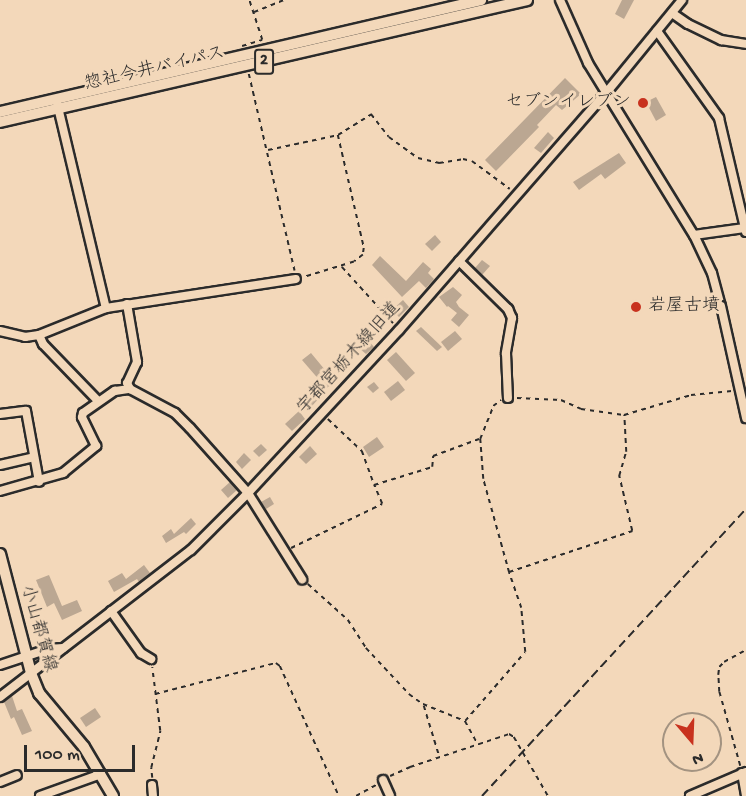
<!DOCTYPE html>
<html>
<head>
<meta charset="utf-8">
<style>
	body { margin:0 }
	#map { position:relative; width:746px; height:796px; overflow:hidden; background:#f3d8ba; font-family:"Gochi Hand","Klee One",sans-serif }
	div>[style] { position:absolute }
	.building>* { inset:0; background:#bba792 }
	.path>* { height:1.5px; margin-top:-0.75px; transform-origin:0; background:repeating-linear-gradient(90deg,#2b2b2b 0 4.5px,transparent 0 9px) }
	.roads { filter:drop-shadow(2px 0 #2b2b2b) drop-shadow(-2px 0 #2b2b2b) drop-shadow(0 2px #2b2b2b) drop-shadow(0 -2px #2b2b2b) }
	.minor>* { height:8px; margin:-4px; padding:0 4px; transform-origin:4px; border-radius:4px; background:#f3d8ba }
	.major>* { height:10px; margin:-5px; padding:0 5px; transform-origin:5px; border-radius:5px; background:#f3d8ba }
	.rail>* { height:2px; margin-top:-1px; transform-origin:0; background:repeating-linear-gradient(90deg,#2b2b2b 0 9px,transparent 0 13.5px) }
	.bridges { filter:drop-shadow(2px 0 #2b2b2b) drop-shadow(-2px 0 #2b2b2b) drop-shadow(0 2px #2b2b2b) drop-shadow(0 -2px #2b2b2b) }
	.minor-bridge>* { height:8px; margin:-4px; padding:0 4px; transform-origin:4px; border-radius:4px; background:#f3d8ba }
	.dots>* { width:16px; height:16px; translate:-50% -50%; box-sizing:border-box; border:3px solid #f3d8ba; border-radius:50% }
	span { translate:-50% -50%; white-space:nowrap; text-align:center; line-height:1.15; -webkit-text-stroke:6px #f3d8ba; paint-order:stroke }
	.shield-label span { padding:2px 4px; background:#f3d8ba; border:2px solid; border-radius:4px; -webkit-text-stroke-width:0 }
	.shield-label { font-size:16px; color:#2b2b2b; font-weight:700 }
	.street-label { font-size:18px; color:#2b2b2b }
	.poi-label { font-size:18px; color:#2b2b2b }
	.right { translate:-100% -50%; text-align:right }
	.left { translate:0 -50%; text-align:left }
	.north { position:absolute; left:662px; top:712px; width:60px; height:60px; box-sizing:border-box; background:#f3d8ba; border:2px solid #a39381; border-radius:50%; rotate:161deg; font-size:16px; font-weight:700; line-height:24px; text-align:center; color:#2b2b2b }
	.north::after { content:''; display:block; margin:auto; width:21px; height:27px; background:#c8321e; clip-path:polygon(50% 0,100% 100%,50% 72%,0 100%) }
	.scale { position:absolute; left:24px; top:745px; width:111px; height:27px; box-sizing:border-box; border:3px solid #2b2b2b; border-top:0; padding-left:8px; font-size:18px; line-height:21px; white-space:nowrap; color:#2b2b2b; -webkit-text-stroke:4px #f3d8ba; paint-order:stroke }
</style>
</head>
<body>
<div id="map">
	<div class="building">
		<i style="clip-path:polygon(622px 0,634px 0,624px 19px,615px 14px)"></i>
		<i style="clip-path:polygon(565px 78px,581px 94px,562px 110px,556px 105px,537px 125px,539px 127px,496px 171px,485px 160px)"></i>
		<i style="clip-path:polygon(656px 97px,666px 115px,656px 121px,646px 102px)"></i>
		<i style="clip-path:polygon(548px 132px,554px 138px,541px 153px,534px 148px)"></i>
		<i style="clip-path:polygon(619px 153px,626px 163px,605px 179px,601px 174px,579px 190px,573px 182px)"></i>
		<i style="clip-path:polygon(435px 235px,441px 242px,432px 251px,425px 244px)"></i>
		<i style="clip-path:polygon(380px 256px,406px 281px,423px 262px,431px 269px,428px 273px,434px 279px,426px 288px,419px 281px,402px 297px,372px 265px)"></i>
		<i style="clip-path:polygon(482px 260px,490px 266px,482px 275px,475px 268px)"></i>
		<i style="clip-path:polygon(453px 287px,462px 295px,456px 302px,459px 307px,469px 315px,459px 327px,451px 320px,457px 313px,448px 306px,447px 307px,439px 297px)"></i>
		<i style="clip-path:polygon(403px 300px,409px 307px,399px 317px,392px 310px)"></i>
		<i style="clip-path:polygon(421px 327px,442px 347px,437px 351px,416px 331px)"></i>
		<i style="clip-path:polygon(455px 331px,462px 339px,448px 351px,441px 342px)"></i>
		<i style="clip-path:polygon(368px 340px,374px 347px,366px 354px,359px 348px)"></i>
		<i style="clip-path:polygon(396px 352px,415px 373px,406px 381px,387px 360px)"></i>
		<i style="clip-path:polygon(311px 353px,335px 382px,320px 393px,322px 395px,311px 407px,304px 400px,321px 382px,302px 360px)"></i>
		<i style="clip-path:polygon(398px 381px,405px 390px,391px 401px,384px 392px)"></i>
		<i style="clip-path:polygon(374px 382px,379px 388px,373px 393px,367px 387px)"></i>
		<i style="clip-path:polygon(299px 411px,305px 419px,292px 431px,285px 424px)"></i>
		<i style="clip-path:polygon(377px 437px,384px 447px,369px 457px,363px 447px)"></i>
		<i style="clip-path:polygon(261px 444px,267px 450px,259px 457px,253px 451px)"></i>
		<i style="clip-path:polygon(310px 446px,317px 454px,306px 464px,299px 457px)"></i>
		<i style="clip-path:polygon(244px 453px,251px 460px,242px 469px,236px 462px)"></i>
		<i style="clip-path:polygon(230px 482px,237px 490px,228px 498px,221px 490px)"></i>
		<i style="clip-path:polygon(270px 497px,274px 504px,266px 509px,261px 502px)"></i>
		<i style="clip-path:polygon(191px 518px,196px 524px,186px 534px,184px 532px,166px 543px,162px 536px,171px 529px,174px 534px)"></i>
		<i style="clip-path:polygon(144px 565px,150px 573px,139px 582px,137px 579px,114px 592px,108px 581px,122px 573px,126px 579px)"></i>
		<i style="clip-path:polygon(49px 575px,62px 606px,77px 600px,82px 611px,62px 620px,54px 603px,47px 607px,36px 580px)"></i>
		<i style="clip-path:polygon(12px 696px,17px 711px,22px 709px,32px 731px,22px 735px,14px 717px,11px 719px,4px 702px)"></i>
		<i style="clip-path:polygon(95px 708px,101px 717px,86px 727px,80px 718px)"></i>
	</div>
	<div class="path">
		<i style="left:254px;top:12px;width:32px;rotate:-22deg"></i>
		<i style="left:242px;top:46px;width:21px;rotate:-17deg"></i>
		<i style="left:262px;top:40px;width:42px;rotate:-108deg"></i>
		<i style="left:249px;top:74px;width:202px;rotate:76.9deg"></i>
		<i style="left:338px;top:135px;width:39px;rotate:-32deg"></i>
		<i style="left:371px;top:114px;width:29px;rotate:52deg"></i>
		<i style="left:389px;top:137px;width:36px;rotate:36deg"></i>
		<i style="left:418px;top:158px;width:22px;rotate:13deg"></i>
		<i style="left:439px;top:163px;width:24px;rotate:-9deg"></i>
		<i style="left:463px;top:159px;width:9px;rotate:13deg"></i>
		<i style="left:472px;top:161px;width:47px;rotate:36.4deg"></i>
		<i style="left:268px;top:150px;width:72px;rotate:-12.1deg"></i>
		<i style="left:338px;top:135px;width:116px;rotate:77deg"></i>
		<i style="left:364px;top:248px;width:7px;rotate:98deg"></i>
		<i style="left:363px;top:255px;width:11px;rotate:142deg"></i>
		<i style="left:354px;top:262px;width:51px;rotate:163deg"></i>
		<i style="left:342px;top:267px;width:76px;rotate:47.7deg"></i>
		<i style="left:517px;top:398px;width:44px;rotate:2.6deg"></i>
		<i style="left:561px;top:400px;width:22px;rotate:24deg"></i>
		<i style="left:581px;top:409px;width:43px;rotate:7.9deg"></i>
		<i style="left:624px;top:415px;width:70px;rotate:-16.6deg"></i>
		<i style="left:691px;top:395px;width:41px;rotate:-5.6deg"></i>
		<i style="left:328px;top:419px;width:47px;rotate:43.3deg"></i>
		<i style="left:362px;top:451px;width:35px;rotate:70deg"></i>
		<i style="left:291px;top:548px;width:101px;rotate:-25.8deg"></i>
		<i style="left:382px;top:504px;width:21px;rotate:-113deg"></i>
		<i style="left:374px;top:485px;width:61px;rotate:-17.2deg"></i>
		<i style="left:432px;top:467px;width:11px;rotate:-85deg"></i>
		<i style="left:433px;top:456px;width:49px;rotate:-20.3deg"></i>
		<i style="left:509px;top:572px;width:130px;rotate:-18.4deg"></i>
		<i style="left:632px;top:531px;width:57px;rotate:-103.3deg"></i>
		<i style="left:619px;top:476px;width:25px;rotate:-74deg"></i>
		<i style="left:626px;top:452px;width:37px;rotate:-93deg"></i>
		<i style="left:308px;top:584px;width:54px;rotate:42deg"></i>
		<i style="left:348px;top:620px;width:33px;rotate:57deg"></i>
		<i style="left:366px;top:648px;width:63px;rotate:46.9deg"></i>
		<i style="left:409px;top:694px;width:17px;rotate:36deg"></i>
		<i style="left:423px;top:704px;width:45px;rotate:22deg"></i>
		<i style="left:465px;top:721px;width:26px;rotate:61deg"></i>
		<i style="left:155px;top:694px;width:125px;rotate:-14.4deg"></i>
		<i style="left:276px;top:663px;width:5px;rotate:37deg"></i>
		<i style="left:280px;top:666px;width:143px;rotate:65.6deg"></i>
		<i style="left:424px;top:706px;width:51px;rotate:73deg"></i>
		<i style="left:465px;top:721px;width:91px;rotate:-49deg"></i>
		<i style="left:525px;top:652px;width:44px;rotate:-95.2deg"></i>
		<i style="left:521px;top:608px;width:37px;rotate:-109deg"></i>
		<i style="left:509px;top:573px;width:98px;rotate:-105.5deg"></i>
		<i style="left:483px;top:479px;width:40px;rotate:-94.3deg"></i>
		<i style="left:480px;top:439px;width:35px;rotate:-68deg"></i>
		<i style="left:493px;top:406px;width:10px;rotate:-37deg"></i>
		<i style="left:740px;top:766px;width:77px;rotate:-105.8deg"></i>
		<i style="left:719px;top:692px;width:17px;rotate:-93deg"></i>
		<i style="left:718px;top:675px;width:8px;rotate:-83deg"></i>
		<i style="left:719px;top:667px;width:7px;rotate:-45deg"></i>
		<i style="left:724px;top:662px;width:25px;rotate:-29deg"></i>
		<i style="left:390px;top:776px;width:22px;rotate:-24deg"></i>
		<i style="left:410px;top:767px;width:104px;rotate:-18.4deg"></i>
		<i style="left:509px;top:734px;width:6px;rotate:31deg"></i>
		<i style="left:514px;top:737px;width:68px;rotate:60deg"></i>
		<i style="left:152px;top:778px;width:10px;rotate:-96deg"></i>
		<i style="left:151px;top:768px;width:38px;rotate:-76deg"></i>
		<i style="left:160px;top:731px;width:64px;rotate:-97.2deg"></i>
		<i style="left:356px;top:796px;width:23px;rotate:-29deg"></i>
	</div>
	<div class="roads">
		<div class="minor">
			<i style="left:560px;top:0;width:69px;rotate:66deg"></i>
			<i style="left:588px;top:63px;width:202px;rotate:58.4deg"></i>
			<i style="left:694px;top:235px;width:42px;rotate:64.7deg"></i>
			<i style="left:712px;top:273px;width:34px;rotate:75deg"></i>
			<i style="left:672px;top:13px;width:19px;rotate:35deg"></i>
			<i style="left:688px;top:24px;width:37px;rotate:26deg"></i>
			<i style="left:721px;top:40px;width:25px;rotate:9deg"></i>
			<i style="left:657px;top:31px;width:107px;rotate:54.5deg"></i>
			<i style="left:719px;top:118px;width:117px;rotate:76.7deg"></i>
			<i style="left:57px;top:103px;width:211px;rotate:76.6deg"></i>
			<i style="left:694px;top:235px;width:51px;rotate:-7.8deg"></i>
			<i style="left:459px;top:261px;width:69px;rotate:44.4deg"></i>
			<i style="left:508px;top:309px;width:10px;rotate:66deg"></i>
			<i style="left:512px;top:318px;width:36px;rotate:100deg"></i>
			<i style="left:506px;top:353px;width:45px;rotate:87.5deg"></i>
			<i style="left:127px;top:304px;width:59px;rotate:80.2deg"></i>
			<i style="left:137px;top:362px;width:23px;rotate:115deg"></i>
			<i style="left:127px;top:383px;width:7px;rotate:63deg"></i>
			<i style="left:0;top:331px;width:26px;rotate:13deg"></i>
			<i style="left:25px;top:337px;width:14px;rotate:-8deg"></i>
			<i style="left:39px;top:335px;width:72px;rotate:-21.9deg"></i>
			<i style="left:106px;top:308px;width:192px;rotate:-8.7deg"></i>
			<i style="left:39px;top:335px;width:10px;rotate:66deg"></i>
			<i style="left:43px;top:344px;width:79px;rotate:46deg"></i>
			<i style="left:0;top:414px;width:26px;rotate:-7deg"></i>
			<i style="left:26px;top:411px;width:72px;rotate:79.6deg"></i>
			<i style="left:0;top:465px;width:35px;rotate:-13deg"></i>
			<i style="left:0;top:491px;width:66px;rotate:-15.9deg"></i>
			<i style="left:63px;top:473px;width:43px;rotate:-39.3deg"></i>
			<i style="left:96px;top:446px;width:32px;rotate:-116deg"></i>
			<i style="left:82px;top:417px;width:4px;rotate:-76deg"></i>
			<i style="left:83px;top:413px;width:39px;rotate:-35deg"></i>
			<i style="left:115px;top:391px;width:15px;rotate:-8deg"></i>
			<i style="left:130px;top:389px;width:51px;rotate:28.1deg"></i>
			<i style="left:175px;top:413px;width:21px;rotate:45deg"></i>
			<i style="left:190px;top:428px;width:87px;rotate:48.3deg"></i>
			<i style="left:248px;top:493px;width:102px;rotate:57.9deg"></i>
			<i style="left:111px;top:611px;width:52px;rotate:54.5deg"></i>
			<i style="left:141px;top:653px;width:12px;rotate:31deg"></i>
			<i style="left:0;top:665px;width:51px;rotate:-18.4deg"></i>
			<i style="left:48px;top:649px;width:15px;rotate:-4deg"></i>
			<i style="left:0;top:697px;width:241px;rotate:-37.6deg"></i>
			<i style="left:191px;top:550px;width:81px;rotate:-45deg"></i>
			<i style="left:248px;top:493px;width:222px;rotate:-47.2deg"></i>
			<i style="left:399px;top:330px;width:315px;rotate:-48.9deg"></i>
			<i style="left:606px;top:93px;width:120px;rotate:-50.7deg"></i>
			<i style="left:742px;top:773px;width:23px;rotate:80deg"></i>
			<i style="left:383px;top:780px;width:17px;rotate:66deg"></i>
			<i style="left:0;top:782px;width:18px;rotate:-22deg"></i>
			<i style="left:152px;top:785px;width:11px;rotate:85deg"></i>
			<i style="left:40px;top:796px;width:65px;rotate:-19.8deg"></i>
			<i style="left:690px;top:796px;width:61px;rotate:-23.2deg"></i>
		</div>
		<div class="major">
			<i style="left:0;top:112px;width:494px;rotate:-13.1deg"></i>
			<i style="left:0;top:122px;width:541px;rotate:-13.03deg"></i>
			<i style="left:0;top:554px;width:123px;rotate:75.4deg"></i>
			<i style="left:31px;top:673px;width:22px;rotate:68deg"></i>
			<i style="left:39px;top:693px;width:70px;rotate:50.2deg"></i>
			<i style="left:84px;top:747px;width:57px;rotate:59.4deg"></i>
		</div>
	</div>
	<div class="rail">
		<i style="left:482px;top:796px;width:390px;rotate:-47.4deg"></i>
	</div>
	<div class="bridges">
		<div class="minor-bridge">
			<i style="left:721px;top:306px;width:115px;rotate:77.4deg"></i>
		</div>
	</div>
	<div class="dots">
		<i style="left:643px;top:103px;background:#c8321e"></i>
		<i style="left:636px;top:307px;background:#c8321e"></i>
	</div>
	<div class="shield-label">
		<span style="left:264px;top:62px">2</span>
	</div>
	<div class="street-label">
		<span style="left:155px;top:70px;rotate:-13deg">惣社今井バイパス</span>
		<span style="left:350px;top:359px;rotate:-48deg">宇都宮栃木線旧道</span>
		<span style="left:37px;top:629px;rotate:74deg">小山都賀線</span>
	</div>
	<div class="poi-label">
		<span class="right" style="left:631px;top:103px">セブンイレブン</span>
		<span class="left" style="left:648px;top:307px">岩屋古墳</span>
	</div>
	<div class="north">N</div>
	<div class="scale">100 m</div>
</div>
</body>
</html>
